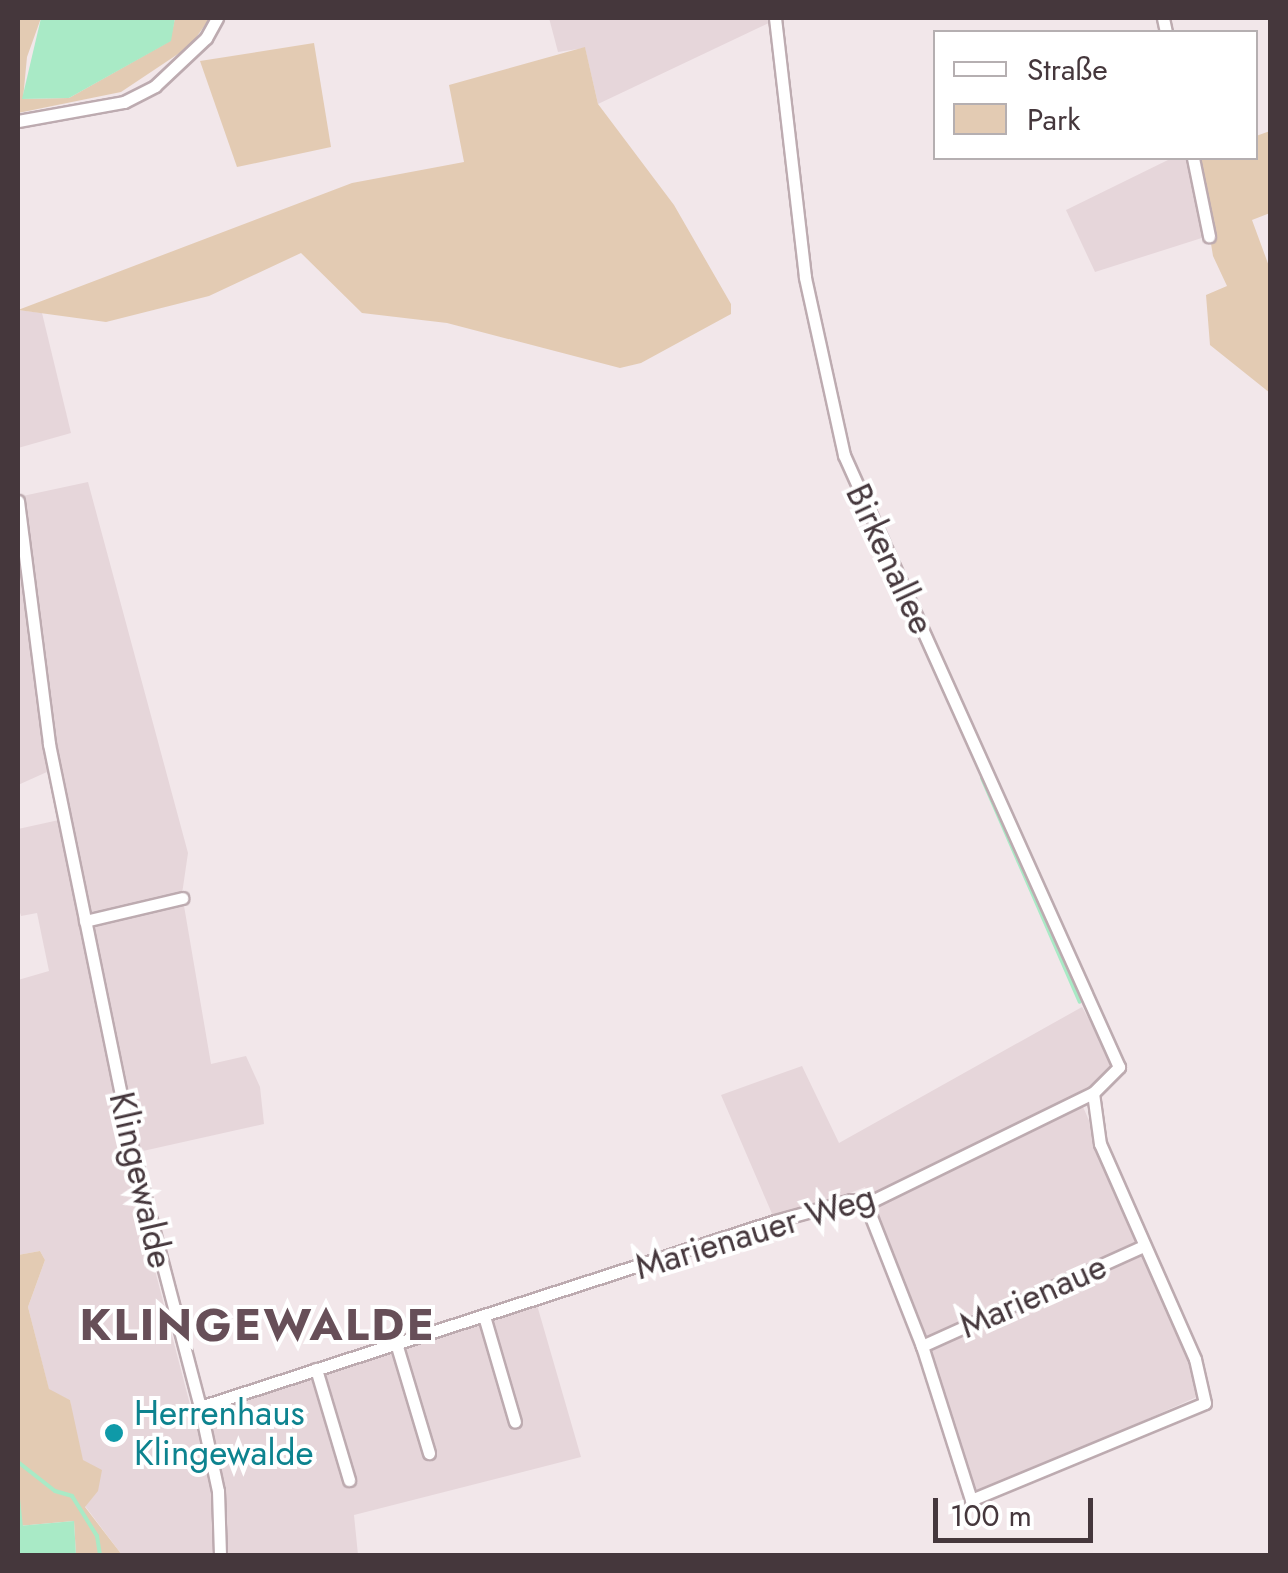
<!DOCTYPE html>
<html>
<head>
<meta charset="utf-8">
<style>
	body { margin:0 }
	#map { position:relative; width:1288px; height:1573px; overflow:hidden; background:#f2e7ea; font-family:Jost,sans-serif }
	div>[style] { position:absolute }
	.residential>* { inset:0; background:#e6d6da }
	.green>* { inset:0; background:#e3cbb3 }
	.water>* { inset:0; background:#a9eac6 }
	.stream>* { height:4px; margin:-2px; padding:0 2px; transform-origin:2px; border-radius:2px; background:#a9eac6 }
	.roads { filter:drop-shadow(2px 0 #bdabb0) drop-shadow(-2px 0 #bdabb0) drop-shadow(0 2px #bdabb0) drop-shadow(0 -2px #bdabb0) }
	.minor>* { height:11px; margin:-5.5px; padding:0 5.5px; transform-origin:5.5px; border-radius:5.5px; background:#fff }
	.dots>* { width:28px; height:28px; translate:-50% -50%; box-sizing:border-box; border:5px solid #fff; border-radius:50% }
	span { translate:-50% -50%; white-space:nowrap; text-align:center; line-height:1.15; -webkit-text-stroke:8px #fff; paint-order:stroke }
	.street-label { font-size:35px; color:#45373c }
	.culture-label { font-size:35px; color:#0d838f }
	.left { translate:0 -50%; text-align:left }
	.district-label { font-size:45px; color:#674f58; font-weight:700; letter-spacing:2.5px }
	.frame { position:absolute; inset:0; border:20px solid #45373c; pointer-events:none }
	.legend { position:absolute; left:933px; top:30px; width:325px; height:130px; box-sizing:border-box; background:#fff; border:2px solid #b5afb1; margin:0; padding:12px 18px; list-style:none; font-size:30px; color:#45373c }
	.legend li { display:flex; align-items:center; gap:20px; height:50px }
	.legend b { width:50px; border:2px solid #b5afb1 }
	.scale { position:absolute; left:933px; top:1498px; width:160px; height:45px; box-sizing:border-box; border:5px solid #45373c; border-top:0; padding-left:12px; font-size:30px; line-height:35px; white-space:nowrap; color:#45373c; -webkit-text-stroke:8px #fff; paint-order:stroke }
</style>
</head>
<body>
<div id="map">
	<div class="residential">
		<i style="clip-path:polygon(549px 18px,769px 18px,771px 22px,598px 104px,585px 48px,558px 52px)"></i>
		<i style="clip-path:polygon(1172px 158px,1191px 158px,1208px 236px,1095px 272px,1066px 210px)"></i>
		<i style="clip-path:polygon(18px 310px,42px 313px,71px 433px,18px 448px)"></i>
		<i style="clip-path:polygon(88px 482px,188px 853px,182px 894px,211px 1064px,246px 1056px,260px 1087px,264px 1124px,125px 1155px,193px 1416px,537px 1305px,581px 1457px,354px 1515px,358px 1555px,122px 1555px,85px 1506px,70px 1400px,49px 1390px,28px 1307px,45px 1260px,40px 1251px,18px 1255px,18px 980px,49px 971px,37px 913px,21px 916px,18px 906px,18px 829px,68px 818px,58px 767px,18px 785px,18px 497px)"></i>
		<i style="clip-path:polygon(1082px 1007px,1113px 1062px,1112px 1073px,1077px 1093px,1193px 1360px,1199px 1396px,977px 1495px,926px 1338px,865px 1187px,776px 1223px,721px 1095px,802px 1066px,839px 1143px)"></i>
	</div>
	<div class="green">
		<i style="clip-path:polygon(18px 18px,41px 18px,27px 57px,23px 99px,69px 98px,170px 41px,175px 18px,210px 18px,190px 46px,121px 92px,18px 113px)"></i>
		<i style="clip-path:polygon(314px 43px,331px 147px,237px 167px,200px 61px)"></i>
		<i style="clip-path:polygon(585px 47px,598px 104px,674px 205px,731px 304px,731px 314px,641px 363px,620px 368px,447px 323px,362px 313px,301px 253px,209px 296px,106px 322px,18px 310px,352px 183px,464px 162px,449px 85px)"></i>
		<i style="clip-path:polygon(1270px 131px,1270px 213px,1252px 220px,1270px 269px,1270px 393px,1210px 345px,1206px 295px,1227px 286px,1213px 256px,1197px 158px,1256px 158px,1256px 136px)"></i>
		<i style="clip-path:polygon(40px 1251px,45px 1260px,28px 1307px,49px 1389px,70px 1400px,83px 1460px,102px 1470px,98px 1491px,85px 1507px,122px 1555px,76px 1555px,74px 1521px,18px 1526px,18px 1255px)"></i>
	</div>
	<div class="water">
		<i style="clip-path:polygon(41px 18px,175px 18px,171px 41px,69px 98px,22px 99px)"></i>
		<i style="clip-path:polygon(74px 1521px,76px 1555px,18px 1555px,18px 1526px)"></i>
	</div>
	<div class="stream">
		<i style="left:982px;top:778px;width:244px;rotate:66.4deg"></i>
		<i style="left:18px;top:1462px;width:47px;rotate:38.1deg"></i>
		<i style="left:55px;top:1491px;width:18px;rotate:16deg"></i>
		<i style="left:72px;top:1496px;width:47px;rotate:58deg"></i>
		<i style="left:97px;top:1536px;width:20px;rotate:81deg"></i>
		<i style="left:18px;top:1499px;width:27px;rotate:84deg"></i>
	</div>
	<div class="roads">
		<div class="minor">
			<i style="left:1163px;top:18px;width:14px;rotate:78deg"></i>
			<i style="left:18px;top:121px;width:108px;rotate:-10.2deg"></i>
			<i style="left:124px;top:102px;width:35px;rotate:-27deg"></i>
			<i style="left:155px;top:86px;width:70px;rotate:-43.3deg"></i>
			<i style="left:206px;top:38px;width:23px;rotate:-61deg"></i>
			<i style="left:1193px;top:158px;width:80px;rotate:78.4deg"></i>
			<i style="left:18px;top:501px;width:245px;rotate:82.7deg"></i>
			<i style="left:49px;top:744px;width:404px;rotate:78.4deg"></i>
			<i style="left:130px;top:1140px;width:276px;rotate:75.3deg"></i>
			<i style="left:200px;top:1407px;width:86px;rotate:77.9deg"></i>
			<i style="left:218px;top:1491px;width:65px;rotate:88.2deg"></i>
			<i style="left:85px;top:921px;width:100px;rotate:-13.3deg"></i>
			<i style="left:866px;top:1204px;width:153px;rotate:68.5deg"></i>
			<i style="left:922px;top:1346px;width:162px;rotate:72.3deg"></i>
			<i style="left:971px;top:1500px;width:253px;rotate:-22.5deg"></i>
			<i style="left:1205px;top:1403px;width:45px;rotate:-102.8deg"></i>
			<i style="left:1195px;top:1359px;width:235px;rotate:-113.8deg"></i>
			<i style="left:1100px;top:1144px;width:51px;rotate:-97.8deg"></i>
			<i style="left:484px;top:1316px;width:110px;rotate:73.7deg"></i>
			<i style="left:396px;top:1343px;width:115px;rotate:73.3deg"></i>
			<i style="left:922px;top:1346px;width:243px;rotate:-24.3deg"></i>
			<i style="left:316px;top:1369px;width:116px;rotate:73.4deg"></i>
			<i style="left:200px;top:1407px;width:604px;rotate:-17.93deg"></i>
			<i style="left:775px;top:1221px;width:79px;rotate:-15.4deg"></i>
			<i style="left:851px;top:1200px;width:16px;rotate:15deg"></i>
			<i style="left:866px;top:1204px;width:253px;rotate:-26.1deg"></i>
			<i style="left:1093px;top:1093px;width:37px;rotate:-45deg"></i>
			<i style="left:1119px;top:1067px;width:671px;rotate:-114.2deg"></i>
			<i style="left:844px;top:455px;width:182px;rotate:-102.4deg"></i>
			<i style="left:805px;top:277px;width:261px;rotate:-96.6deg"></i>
		</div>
	</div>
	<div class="dots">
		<i style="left:114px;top:1433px;background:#0f9aa8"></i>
	</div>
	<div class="street-label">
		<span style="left:890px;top:559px;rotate:65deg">Birkenallee</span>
		<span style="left:141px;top:1180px;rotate:77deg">Klingewalde</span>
		<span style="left:755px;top:1232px;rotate:-17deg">Marienauer Weg</span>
		<span style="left:1033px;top:1296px;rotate:-24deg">Marienaue</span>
	</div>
	<div class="culture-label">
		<span class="left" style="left:134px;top:1433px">Herrenhaus<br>Klingewalde</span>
	</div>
	<div class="district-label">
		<span style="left:258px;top:1325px">KLINGEWALDE</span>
	</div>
	<div class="frame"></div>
	<ul class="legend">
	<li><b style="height:12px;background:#fff"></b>Straße</li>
	<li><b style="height:28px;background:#e3cbb3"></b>Park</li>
	</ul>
	<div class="scale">100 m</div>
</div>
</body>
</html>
